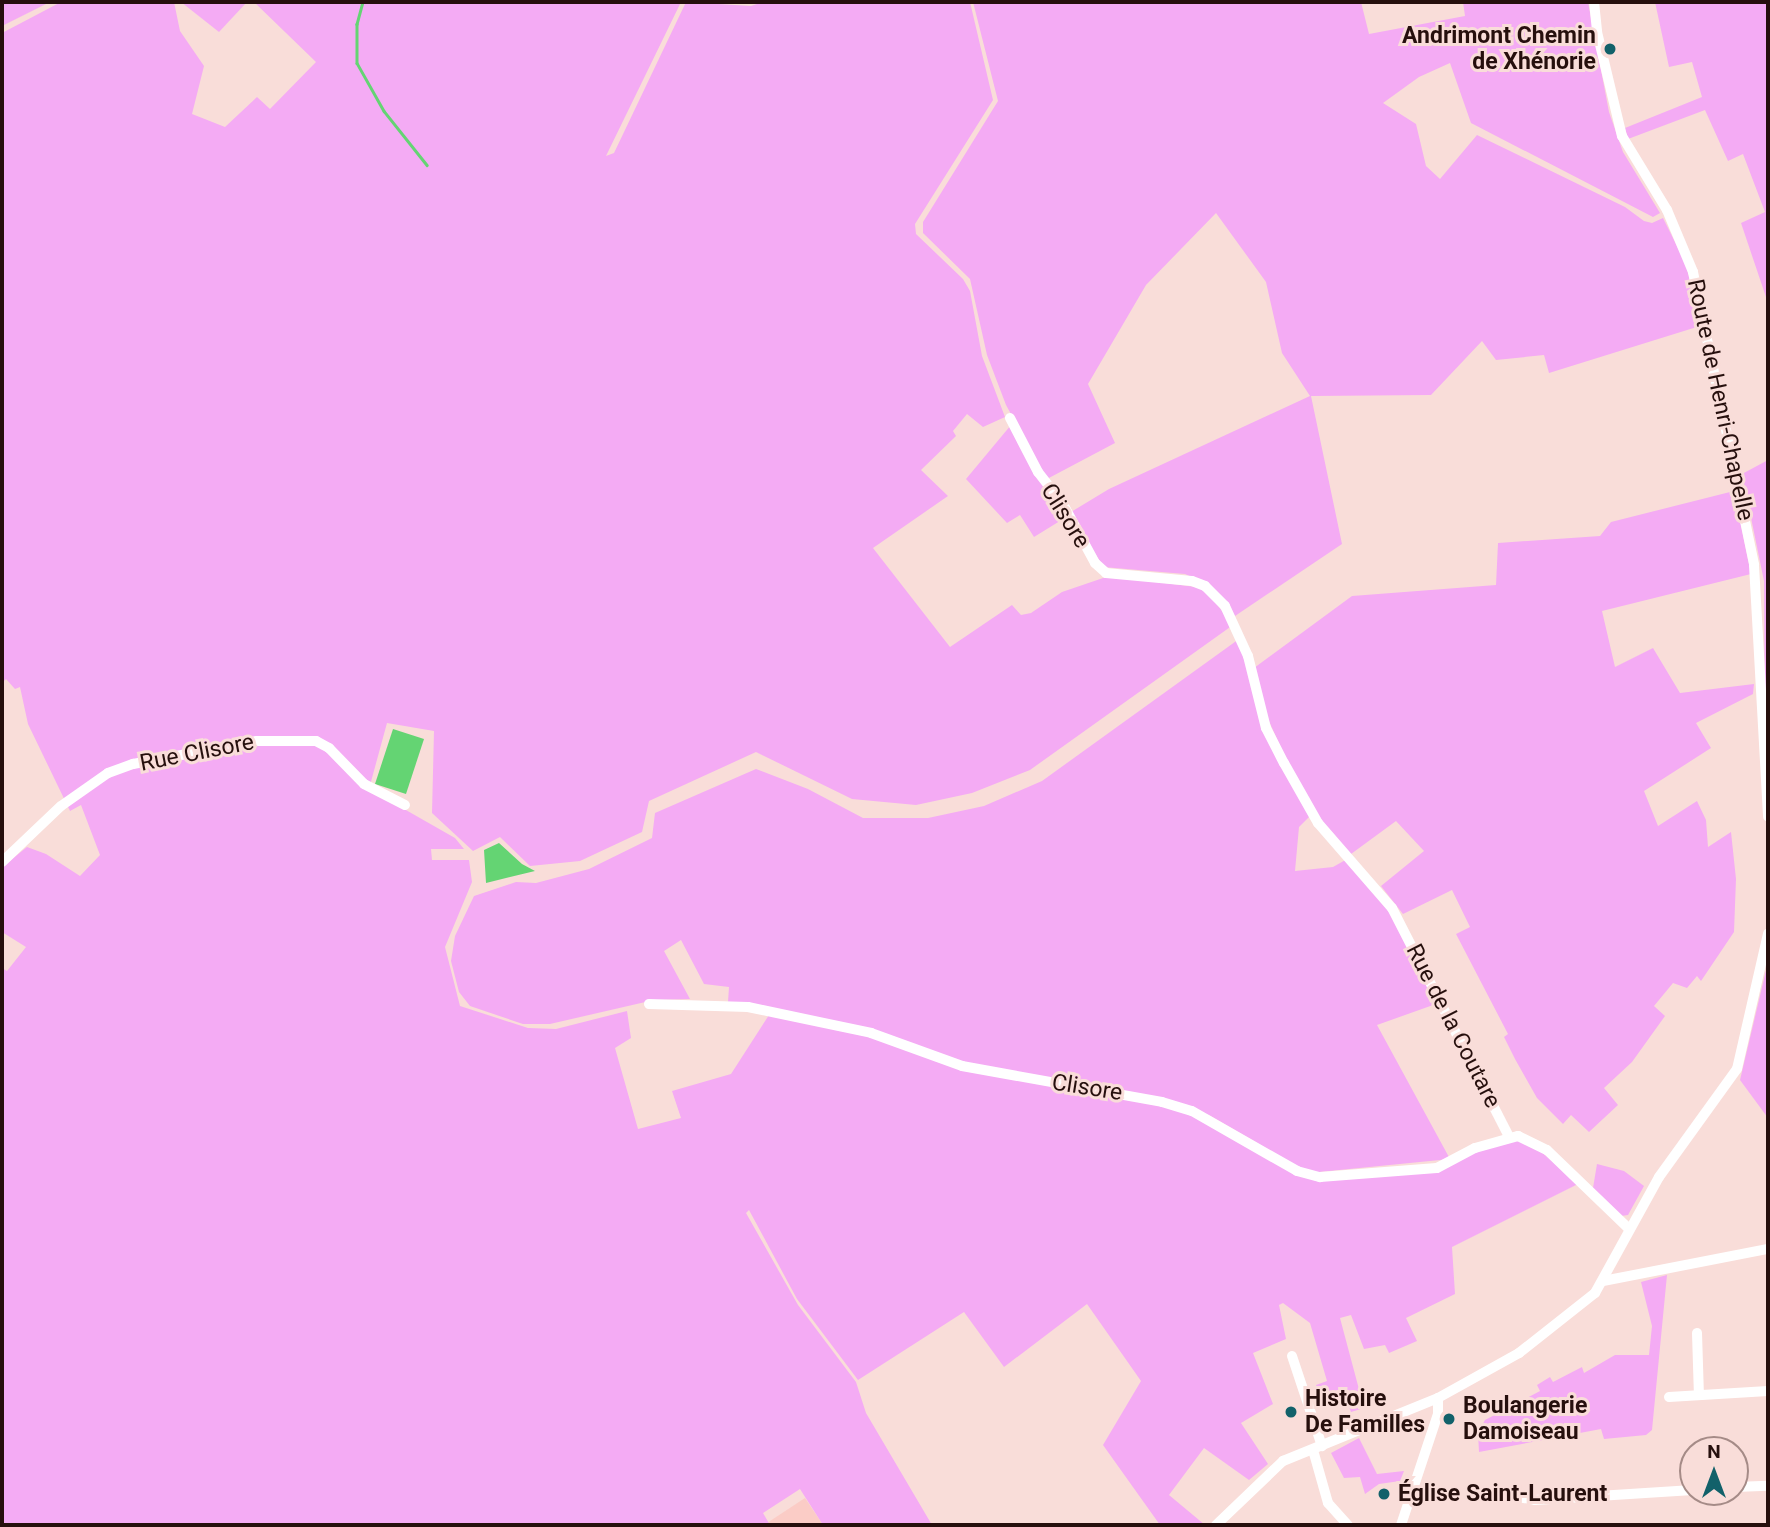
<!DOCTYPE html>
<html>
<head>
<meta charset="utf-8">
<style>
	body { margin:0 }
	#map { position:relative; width:1770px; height:1527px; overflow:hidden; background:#f9ddd9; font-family:Roboto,sans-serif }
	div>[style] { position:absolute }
	.built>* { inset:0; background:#fbccc6 }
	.green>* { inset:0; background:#f4abf4 }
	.water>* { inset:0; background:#64d473 }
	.stream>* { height:2.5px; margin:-1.25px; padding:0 1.25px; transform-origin:1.25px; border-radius:1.25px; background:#64d473 }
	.minor>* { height:10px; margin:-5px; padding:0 5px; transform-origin:5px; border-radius:5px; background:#fff }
	.dots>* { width:19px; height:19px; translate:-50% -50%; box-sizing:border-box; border:4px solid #f9ddd9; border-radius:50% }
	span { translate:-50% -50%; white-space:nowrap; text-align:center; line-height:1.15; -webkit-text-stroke:6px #f9ddd9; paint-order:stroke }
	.poi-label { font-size:23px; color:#260f0d; font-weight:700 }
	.right { translate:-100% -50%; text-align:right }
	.left { translate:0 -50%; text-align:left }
	.street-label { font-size:23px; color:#260f0d }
	.frame { position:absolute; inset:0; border:4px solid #260f0d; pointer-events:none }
	.north { position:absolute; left:1679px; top:1436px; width:70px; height:70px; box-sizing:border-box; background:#f9ddd9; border:2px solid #a58b87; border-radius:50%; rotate:0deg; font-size:19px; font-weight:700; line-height:28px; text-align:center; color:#260f0d }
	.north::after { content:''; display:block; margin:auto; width:24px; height:32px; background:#12616a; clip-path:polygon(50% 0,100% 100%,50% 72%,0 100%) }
</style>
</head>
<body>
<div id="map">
	<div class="built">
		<i style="clip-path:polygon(805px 1498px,823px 1525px,769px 1525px,767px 1523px)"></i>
	</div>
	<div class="green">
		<i style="clip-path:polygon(2px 2px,50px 2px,2px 26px)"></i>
		<i style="clip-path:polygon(61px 2px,174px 2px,180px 31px,204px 66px,192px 114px,225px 127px,257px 97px,270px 109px,316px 62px,254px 2px,681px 2px,606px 156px,614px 153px,686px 2px,751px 6px,763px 2px,970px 2px,993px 100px,915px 224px,916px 234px,963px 279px,970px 291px,982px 356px,1005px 417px,983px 427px,967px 414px,953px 431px,956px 436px,921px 470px,948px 496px,873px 548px,950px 647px,1012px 605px,1021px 615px,1031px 613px,1062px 592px,1109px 576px,1204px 588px,1233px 625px,1030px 770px,972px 793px,916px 805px,852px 799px,756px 752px,649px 801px,642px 832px,580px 861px,530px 866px,500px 837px,473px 851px,432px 813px,434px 731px,387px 723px,369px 789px,455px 838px,464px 849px,431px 849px,432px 860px,469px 860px,472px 882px,445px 947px,460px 1006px,528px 1028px,556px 1029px,627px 1011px,631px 1038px,615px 1048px,638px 1129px,681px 1118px,672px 1091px,731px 1074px,769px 1015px,873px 1037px,954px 1067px,1181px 1110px,1316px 1181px,1433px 1172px,1504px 1139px,1529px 1141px,1578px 1184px,1452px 1247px,1455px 1294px,1406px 1318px,1417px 1341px,1389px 1353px,1385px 1345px,1364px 1349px,1351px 1315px,1340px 1318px,1364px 1408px,1351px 1412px,1346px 1399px,1322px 1406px,1316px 1385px,1327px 1381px,1310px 1323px,1283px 1303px,1279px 1305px,1286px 1339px,1253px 1353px,1273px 1404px,1241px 1423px,1268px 1464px,1249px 1480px,1204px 1448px,1169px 1495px,1205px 1525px,1160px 1525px,1103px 1445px,1141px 1381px,1087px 1304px,1004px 1367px,964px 1312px,858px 1380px,797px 1299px,749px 1210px,746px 1213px,798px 1305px,856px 1382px,866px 1413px,932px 1525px,823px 1525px,800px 1489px,763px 1513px,770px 1525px,2px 1525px,2px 968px,7px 971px,26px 947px,2px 932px,2px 867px,27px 847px,46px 854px,80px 876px,100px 855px,81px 805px,70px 811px,28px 724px,20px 687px,15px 689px,6px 679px,2px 683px,2px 33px)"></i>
		<i style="clip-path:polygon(181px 2px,247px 2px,219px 32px)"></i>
		<i style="clip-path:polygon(973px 2px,1361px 2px,1369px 34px,1465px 16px,1463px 2px,1588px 2px,1609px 112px,1623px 152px,1660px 213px,1653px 217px,1471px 123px,1450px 63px,1419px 77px,1383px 103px,1416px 124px,1426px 166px,1440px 179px,1477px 135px,1625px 207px,1644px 221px,1652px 223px,1663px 218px,1686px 264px,1700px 326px,1549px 373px,1544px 355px,1496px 360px,1482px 341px,1431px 395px,1311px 396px,1342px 544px,1235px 616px,1211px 586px,1185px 574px,1103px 567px,1071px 512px,1109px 489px,1310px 396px,1282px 353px,1266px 282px,1216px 213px,1146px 285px,1088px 384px,1115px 443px,1047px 479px,1006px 405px,987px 355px,970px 279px,923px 233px,923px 222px,998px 101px)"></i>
		<i style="clip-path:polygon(1655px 2px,1768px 2px,1768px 303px,1741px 223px,1765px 212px,1743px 154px,1728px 161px,1705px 110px,1628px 139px,1625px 128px,1702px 97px,1692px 62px,1669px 67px)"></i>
		<i style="clip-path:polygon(1011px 425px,1068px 516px,1034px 537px,1020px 515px,1007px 523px,966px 479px)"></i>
		<i style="clip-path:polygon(1768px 460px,1768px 737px,1765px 737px,1764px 581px,1742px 474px)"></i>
		<i style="clip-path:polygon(1734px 491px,1751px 574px,1602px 611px,1615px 667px,1653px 648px,1680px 693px,1754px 684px,1753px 694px,1696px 723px,1711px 748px,1644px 791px,1658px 826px,1697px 801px,1706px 820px,1708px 847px,1731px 832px,1736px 879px,1734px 932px,1701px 981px,1697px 976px,1687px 988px,1673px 983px,1654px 1006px,1665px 1016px,1632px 1062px,1604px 1088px,1618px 1105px,1589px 1132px,1571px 1115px,1563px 1124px,1537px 1098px,1515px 1059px,1504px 1037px,1508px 1034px,1456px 934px,1470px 927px,1452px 890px,1403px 914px,1381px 886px,1424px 851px,1396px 821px,1351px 854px,1320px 821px,1302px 794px,1263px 708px,1254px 668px,1352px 596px,1496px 585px,1498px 543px,1600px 536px,1611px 522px)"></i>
		<i style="clip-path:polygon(1239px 639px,1266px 735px,1310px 816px,1299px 827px,1295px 871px,1333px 867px,1349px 858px,1395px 918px,1436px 1004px,1377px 1025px,1450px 1159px,1309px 1173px,1209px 1115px,956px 1061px,895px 1038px,728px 1002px,729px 987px,704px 984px,681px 940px,664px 951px,690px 999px,654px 1000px,550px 1024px,523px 1024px,470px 1006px,459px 992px,451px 961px,455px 936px,474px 896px,516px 882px,536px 883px,589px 869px,652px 838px,655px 813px,756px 769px,808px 789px,863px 818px,928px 818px,984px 806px,1042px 781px)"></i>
		<i style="clip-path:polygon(1768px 962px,1768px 1118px,1740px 1080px)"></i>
		<i style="clip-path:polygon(1597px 1164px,1624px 1171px,1644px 1186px,1628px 1215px,1621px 1216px,1593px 1188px)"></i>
		<i style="clip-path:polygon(1667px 1275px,1652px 1430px,1646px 1435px,1604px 1439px,1601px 1429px,1479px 1452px,1478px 1433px,1485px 1420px,1540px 1391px,1537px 1385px,1550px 1377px,1553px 1382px,1582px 1367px,1584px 1373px,1615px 1355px,1649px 1355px,1652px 1326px,1641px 1282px)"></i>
		<i style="clip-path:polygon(1359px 1438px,1377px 1474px,1404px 1471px,1400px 1481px,1379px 1484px,1365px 1494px,1360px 1477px,1344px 1478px,1331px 1453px)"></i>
	</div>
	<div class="water">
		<i style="clip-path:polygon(393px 729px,424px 739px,406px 794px,375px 784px)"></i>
		<i style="clip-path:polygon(499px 843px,522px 864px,535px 871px,486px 883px,484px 850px)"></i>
	</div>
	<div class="stream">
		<i style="left:363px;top:2px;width:23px;rotate:105deg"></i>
		<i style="left:357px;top:24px;width:39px;rotate:90deg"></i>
		<i style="left:357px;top:63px;width:55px;rotate:60.6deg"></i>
		<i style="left:384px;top:111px;width:69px;rotate:51.5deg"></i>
	</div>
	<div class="minor">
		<i style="left:1594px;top:2px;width:30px;rotate:84deg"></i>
		<i style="left:1597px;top:32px;width:107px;rotate:76.5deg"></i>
		<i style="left:1622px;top:136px;width:87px;rotate:58.7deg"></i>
		<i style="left:1667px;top:210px;width:67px;rotate:67.2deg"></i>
		<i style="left:1693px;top:272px;width:299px;rotate:78.2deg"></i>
		<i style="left:1754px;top:565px;width:252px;rotate:86.8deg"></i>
		<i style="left:1010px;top:418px;width:61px;rotate:62.6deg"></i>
		<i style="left:1038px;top:472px;width:41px;rotate:52deg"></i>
		<i style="left:1063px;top:504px;width:67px;rotate:61.5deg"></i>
		<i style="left:1095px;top:563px;width:15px;rotate:42deg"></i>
		<i style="left:1106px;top:573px;width:86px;rotate:5.3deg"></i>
		<i style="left:1192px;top:581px;width:14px;rotate:21deg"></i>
		<i style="left:1205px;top:586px;width:28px;rotate:45deg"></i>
		<i style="left:1225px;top:606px;width:55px;rotate:65.3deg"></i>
		<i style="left:1248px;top:656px;width:74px;rotate:76deg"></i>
		<i style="left:1266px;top:728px;width:39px;rotate:63deg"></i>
		<i style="left:1284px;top:763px;width:69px;rotate:60.5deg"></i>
		<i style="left:1318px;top:823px;width:113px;rotate:49deg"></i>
		<i style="left:1392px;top:908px;width:255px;rotate:62.9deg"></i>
		<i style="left:2px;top:862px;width:81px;rotate:-43.5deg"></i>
		<i style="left:61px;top:806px;width:57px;rotate:-35.1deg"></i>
		<i style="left:108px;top:773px;width:27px;rotate:-20deg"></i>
		<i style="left:133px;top:764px;width:126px;rotate:-10.5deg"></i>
		<i style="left:257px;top:741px;width:59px"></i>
		<i style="left:316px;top:741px;width:15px;rotate:28deg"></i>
		<i style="left:329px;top:748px;width:50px;rotate:45.8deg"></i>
		<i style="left:364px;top:784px;width:46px;rotate:27.1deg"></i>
		<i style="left:649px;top:1004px;width:99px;rotate:1.7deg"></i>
		<i style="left:748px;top:1007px;width:126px;rotate:11.9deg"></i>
		<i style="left:871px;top:1033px;width:97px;rotate:19.9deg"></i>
		<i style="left:962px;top:1066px;width:203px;rotate:10.2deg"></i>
		<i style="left:1162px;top:1102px;width:31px;rotate:17deg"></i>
		<i style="left:1192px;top:1111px;width:121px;rotate:29.7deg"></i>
		<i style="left:1297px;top:1171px;width:24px;rotate:15deg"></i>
		<i style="left:1320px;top:1177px;width:117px;rotate:-4.4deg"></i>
		<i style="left:1437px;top:1168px;width:43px;rotate:-27.8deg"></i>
		<i style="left:1475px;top:1148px;width:45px;rotate:-15.6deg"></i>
		<i style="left:1518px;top:1136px;width:32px;rotate:26deg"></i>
		<i style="left:1547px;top:1150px;width:112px;rotate:43.9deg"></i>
		<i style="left:1603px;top:1281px;width:168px;rotate:-11deg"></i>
		<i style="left:1697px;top:1333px;width:62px;rotate:88.2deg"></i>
		<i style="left:1292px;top:1356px;width:95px;rotate:71.6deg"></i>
		<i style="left:1669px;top:1397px;width:99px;rotate:-3.5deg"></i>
		<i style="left:1313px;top:1450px;width:55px;rotate:74.2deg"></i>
		<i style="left:1328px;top:1503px;width:30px;rotate:48deg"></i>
		<i style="left:1735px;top:1487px;width:33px;rotate:-2deg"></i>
		<i style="left:1505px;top:1495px;width:30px;rotate:9deg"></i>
		<i style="left:1535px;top:1500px;width:158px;rotate:-3.6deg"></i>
		<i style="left:1216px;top:1525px;width:93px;rotate:-43.7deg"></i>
		<i style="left:1283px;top:1461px;width:167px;rotate:-22.1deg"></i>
		<i style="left:1438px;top:1398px;width:93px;rotate:-29.1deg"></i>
		<i style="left:1519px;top:1353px;width:97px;rotate:-38.3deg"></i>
		<i style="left:1595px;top:1293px;width:132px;rotate:-61.1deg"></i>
		<i style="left:1659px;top:1177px;width:133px;rotate:-54.2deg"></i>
		<i style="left:1737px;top:1069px;width:139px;rotate:-77.1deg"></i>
		<i style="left:1401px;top:1525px;width:117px;rotate:-71.6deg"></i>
		<i style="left:1438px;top:1414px;width:16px;rotate:-90deg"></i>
	</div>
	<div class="dots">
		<i style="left:1610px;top:49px;background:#12616a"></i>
		<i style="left:1291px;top:1412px;background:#12616a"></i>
		<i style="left:1449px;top:1419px;background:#12616a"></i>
		<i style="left:1384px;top:1494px;background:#12616a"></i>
	</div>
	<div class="poi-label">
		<span class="right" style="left:1596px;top:49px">Andrimont Chemin<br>de Xhénorie</span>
		<span class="left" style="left:1305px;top:1412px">Histoire<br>De Familles</span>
		<span class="left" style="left:1463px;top:1419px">Boulangerie<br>Damoiseau</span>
		<span class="left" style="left:1398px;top:1494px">Église Saint-Laurent</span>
	</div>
	<div class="street-label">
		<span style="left:1720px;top:400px;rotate:78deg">Route de Henri-Chapelle</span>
		<span style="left:1065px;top:516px;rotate:58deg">Clisore</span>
		<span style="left:197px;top:753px;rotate:-11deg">Rue Clisore</span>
		<span style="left:1453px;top:1026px;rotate:63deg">Rue de la Coutare</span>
		<span style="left:1087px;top:1088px;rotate:9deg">Clisore</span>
	</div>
	<div class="frame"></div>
	<div class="north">N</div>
</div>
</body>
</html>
